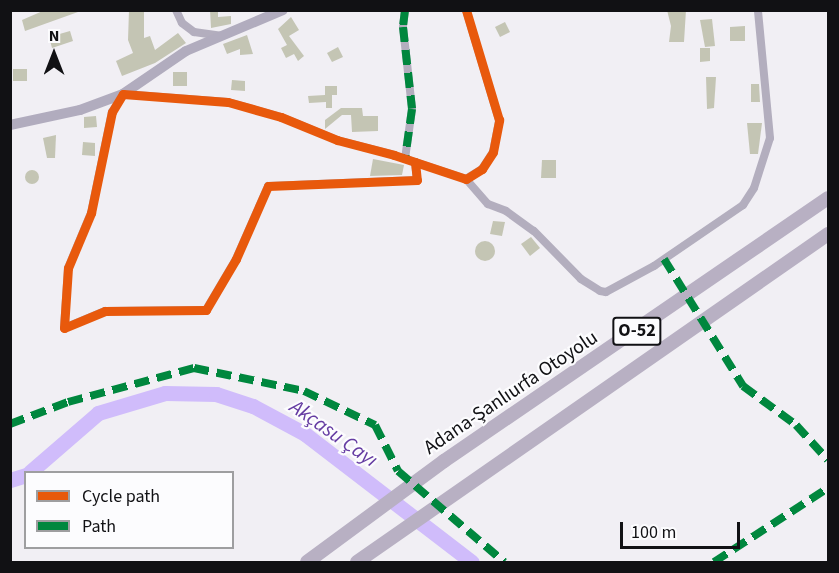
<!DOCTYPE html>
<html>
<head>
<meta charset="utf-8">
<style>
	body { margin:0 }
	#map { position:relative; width:839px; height:573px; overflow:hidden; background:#f1eff4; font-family:"Source Sans 3",sans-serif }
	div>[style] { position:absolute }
	.river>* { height:15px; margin:-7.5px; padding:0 7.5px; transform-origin:7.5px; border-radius:7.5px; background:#d0bcfb }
	.building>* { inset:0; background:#c4c5b4 }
	.round { border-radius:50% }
	.street>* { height:8px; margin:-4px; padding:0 4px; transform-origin:4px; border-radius:4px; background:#b3aebe }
	.secondary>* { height:10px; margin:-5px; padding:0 5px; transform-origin:5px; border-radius:5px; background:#b1acbe }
	.highway>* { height:14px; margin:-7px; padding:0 7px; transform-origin:7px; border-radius:7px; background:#b8b0c3 }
	.quiet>* { height:8px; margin-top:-4px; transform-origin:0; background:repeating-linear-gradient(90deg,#00873e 0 15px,transparent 0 23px) }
	.cycleway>* { height:9px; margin:-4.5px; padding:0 4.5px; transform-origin:4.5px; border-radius:4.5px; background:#e8590c }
	span { translate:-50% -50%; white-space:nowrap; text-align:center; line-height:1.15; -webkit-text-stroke:4.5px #fcfcfe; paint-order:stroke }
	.shield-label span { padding:2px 4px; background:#fcfcfe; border:2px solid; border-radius:4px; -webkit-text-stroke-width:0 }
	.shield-label { font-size:18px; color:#111114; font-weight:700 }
	.street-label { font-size:20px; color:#111114 }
	.water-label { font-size:21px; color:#653ca2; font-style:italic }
	.frame { position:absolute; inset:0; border:12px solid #111114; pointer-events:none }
	.legend { position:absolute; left:24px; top:471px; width:210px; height:78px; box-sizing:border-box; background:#fcfcfe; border:2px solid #9e9ea0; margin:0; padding:8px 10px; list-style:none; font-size:18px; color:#111114 }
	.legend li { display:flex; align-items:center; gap:12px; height:30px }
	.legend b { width:30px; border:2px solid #9e9ea0 }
	.north { position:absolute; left:24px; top:24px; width:60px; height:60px; -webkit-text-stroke:4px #fcfcfe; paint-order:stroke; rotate:0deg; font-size:16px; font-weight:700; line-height:24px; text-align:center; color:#111114 }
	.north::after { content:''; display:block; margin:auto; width:21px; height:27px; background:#111114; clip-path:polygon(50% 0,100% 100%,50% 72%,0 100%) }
	.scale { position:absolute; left:620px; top:522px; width:120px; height:27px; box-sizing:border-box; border:3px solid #111114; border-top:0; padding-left:8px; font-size:18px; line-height:21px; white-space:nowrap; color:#111114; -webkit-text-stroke:4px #fcfcfe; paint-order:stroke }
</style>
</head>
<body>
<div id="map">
	<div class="river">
		<i style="left:30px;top:472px;width:90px;rotate:-40.9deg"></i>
		<i style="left:98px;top:413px;width:70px;rotate:-16.6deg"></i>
		<i style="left:165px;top:393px;width:51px;rotate:1.1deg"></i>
		<i style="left:216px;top:394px;width:39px;rotate:18deg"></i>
		<i style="left:253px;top:406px;width:59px;rotate:28.3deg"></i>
		<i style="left:305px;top:434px;width:210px;rotate:37.5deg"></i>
		<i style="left:10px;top:480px;width:17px;rotate:-17deg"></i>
	</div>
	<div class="building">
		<i style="clip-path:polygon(45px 10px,78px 10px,78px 12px,25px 31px,22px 20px)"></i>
		<i style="clip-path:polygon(129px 10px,144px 10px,144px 38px,150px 36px,155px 50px,178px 33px,186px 43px,155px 63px,122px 76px,116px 61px,133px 53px,128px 40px)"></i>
		<i style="clip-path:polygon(210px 10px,218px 10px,218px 17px,231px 16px,231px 24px,211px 28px)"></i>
		<i style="clip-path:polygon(667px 10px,686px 10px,684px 42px,669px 42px,671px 26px)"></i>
		<i style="clip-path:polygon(291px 17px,299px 30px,289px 36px,304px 56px,298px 61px,294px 54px,286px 58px,281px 48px,287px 45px,278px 29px)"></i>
		<i style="clip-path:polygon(712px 19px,715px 46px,705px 47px,700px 20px)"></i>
		<i style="clip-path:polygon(505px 22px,510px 32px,500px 37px,495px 27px)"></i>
		<i style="clip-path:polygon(745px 26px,745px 41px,730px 41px,730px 27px)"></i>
		<i style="clip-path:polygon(70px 31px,73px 41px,52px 48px,49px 37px)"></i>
		<i style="clip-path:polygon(247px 35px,253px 54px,240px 55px,240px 49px,227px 54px,223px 44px)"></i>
		<i style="clip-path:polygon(338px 47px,343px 57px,332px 62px,327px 53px)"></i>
		<i style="clip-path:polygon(700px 48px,710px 48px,710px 61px,700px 62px)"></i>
		<i style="clip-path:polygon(13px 69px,27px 69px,27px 81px,13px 81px)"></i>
		<i style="clip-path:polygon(173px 72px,187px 72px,187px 86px,173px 86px)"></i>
		<i style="clip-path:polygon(706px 77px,716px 77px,714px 108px,707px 109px)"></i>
		<i style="clip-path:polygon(232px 80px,245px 81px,245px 91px,231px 90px)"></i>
		<i style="clip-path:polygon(751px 84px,759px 84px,760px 102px,751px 102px)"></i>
		<i style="clip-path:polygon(325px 86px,337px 86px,337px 95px,332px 95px,332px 108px,326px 108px,326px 102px,309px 103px,308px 96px,325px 95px)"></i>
		<i style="clip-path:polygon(341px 108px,362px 108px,363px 116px,378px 116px,378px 131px,352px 132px,351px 115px,342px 115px,325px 129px,325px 120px)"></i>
		<i style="clip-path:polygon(96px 116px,97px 127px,84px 128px,84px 117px)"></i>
		<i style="clip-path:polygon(747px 123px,762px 123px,758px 154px,750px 154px)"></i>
		<i style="clip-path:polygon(56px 135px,55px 158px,47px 158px,43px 138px)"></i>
		<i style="clip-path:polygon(83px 142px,95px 143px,95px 156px,82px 155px)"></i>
		<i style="clip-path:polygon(373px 159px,404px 165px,402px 175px,370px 176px)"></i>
		<i style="clip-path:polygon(542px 160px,556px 160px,556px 178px,541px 178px)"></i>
		<i class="round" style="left:25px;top:170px;width:14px;height:14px"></i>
		<i style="clip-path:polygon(493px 221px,505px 222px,502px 236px,490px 234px)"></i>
		<i style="clip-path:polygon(531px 237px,540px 248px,530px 256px,521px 244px)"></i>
		<i class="round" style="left:475px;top:241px;width:20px;height:20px"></i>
	</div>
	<div class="street">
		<i style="left:176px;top:10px;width:14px;rotate:65deg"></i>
		<i style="left:182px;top:23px;width:15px;rotate:37deg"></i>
		<i style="left:194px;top:32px;width:27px;rotate:8deg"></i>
		<i style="left:405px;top:10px;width:17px;rotate:97deg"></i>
		<i style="left:403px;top:27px;width:82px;rotate:83.7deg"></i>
		<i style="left:412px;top:109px;width:50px;rotate:98deg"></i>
		<i style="left:415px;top:162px;width:18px;rotate:84deg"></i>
		<i style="left:417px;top:180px;width:149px;rotate:177.7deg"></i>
		<i style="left:268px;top:186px;width:80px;rotate:113.7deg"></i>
		<i style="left:236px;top:259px;width:59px;rotate:120.5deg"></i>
		<i style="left:206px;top:310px;width:101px;rotate:179.4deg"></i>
		<i style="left:105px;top:311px;width:44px;rotate:157.5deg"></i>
		<i style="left:64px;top:328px;width:60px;rotate:-86.2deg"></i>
		<i style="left:68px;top:268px;width:60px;rotate:-67.3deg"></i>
		<i style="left:91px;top:213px;width:103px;rotate:-78.3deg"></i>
		<i style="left:112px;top:112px;width:21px;rotate:-59deg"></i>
		<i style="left:123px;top:94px;width:105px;rotate:4.4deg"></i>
		<i style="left:228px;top:102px;width:55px;rotate:15.8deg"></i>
		<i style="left:281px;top:117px;width:61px;rotate:22.3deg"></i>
		<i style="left:337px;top:140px;width:59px;rotate:14.7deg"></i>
		<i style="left:394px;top:155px;width:76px;rotate:18.4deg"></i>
		<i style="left:466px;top:179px;width:19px;rotate:-32deg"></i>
		<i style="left:482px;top:169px;width:20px;rotate:-57deg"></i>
		<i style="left:493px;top:152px;width:33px;rotate:-79deg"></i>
		<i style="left:499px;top:120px;width:115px;rotate:-106.7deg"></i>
		<i style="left:466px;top:179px;width:33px;rotate:49deg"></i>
		<i style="left:488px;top:204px;width:19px;rotate:21deg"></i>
		<i style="left:506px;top:211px;width:34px;rotate:36deg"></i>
		<i style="left:534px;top:231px;width:67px;rotate:45.6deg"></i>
		<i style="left:581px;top:279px;width:22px;rotate:32deg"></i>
		<i style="left:600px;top:291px;width:6px;rotate:9deg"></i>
		<i style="left:606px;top:292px;width:55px;rotate:-28.4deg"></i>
		<i style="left:654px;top:266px;width:108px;rotate:-34.4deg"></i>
		<i style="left:743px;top:205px;width:20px;rotate:-57deg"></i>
		<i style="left:754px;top:188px;width:52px;rotate:-72.3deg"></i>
		<i style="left:770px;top:138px;width:129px;rotate:-95.4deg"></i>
	</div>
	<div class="secondary">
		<i style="left:10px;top:125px;width:72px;rotate:-12.1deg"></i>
		<i style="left:80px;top:110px;width:46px;rotate:-20.4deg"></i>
		<i style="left:123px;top:94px;width:76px;rotate:-34.3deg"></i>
		<i style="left:186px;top:51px;width:105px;rotate:-22.9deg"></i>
	</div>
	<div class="highway">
		<i style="left:307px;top:562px;width:170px;rotate:-36.4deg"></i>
		<i style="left:444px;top:461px;width:465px;rotate:-34.4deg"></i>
		<i style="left:357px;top:562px;width:574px;rotate:-34.85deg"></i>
	</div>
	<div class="quiet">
		<i style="left:405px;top:10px;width:17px;rotate:97deg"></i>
		<i style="left:403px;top:27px;width:82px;rotate:83.7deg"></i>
		<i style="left:412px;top:109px;width:50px;rotate:98deg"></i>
		<i style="left:664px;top:259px;width:150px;rotate:58.1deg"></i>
		<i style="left:743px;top:386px;width:66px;rotate:36.3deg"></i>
		<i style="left:796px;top:425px;width:47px;rotate:47.6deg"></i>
		<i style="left:10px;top:424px;width:62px;rotate:-20.8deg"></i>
		<i style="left:68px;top:402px;width:131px;rotate:-15.1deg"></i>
		<i style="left:194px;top:368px;width:112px;rotate:11.8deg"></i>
		<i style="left:304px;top:391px;width:79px;rotate:25.6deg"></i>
		<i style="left:375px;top:425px;width:51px;rotate:63.4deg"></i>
		<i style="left:398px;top:471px;width:140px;rotate:40.6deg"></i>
		<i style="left:714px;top:562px;width:136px;rotate:-33deg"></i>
	</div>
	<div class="cycleway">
		<i style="left:415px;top:162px;width:18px;rotate:84deg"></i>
		<i style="left:417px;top:180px;width:149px;rotate:177.7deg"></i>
		<i style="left:268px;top:186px;width:80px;rotate:113.7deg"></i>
		<i style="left:236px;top:259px;width:59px;rotate:120.5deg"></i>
		<i style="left:206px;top:310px;width:101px;rotate:179.4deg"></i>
		<i style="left:105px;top:311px;width:44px;rotate:157.5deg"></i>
		<i style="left:64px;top:328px;width:60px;rotate:-86.2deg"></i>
		<i style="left:68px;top:268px;width:60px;rotate:-67.3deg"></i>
		<i style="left:91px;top:213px;width:103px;rotate:-78.3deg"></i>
		<i style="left:112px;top:112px;width:21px;rotate:-59deg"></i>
		<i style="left:123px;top:94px;width:105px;rotate:4.4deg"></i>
		<i style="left:228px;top:102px;width:55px;rotate:15.8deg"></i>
		<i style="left:281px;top:117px;width:61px;rotate:22.3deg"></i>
		<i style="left:337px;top:140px;width:59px;rotate:14.7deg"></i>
		<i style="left:394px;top:155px;width:76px;rotate:18.4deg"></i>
		<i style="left:466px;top:179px;width:19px;rotate:-32deg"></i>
		<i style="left:482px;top:169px;width:20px;rotate:-57deg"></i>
		<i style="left:493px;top:152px;width:33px;rotate:-79deg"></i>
		<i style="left:499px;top:120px;width:115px;rotate:-106.7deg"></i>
	</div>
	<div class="shield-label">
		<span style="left:637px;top:331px">O-52</span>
	</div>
	<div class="street-label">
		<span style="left:511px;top:393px;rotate:-34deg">Adana-Şanlıurfa Otoyolu</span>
	</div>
	<div class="water-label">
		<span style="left:334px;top:433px;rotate:35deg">Akçasu Çayı</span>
	</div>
	<div class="frame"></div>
	<ul class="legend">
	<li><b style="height:8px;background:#e8590c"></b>Cycle path</li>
	<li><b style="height:8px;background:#00873e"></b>Path</li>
	</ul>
	<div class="north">N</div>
	<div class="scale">100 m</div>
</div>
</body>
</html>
